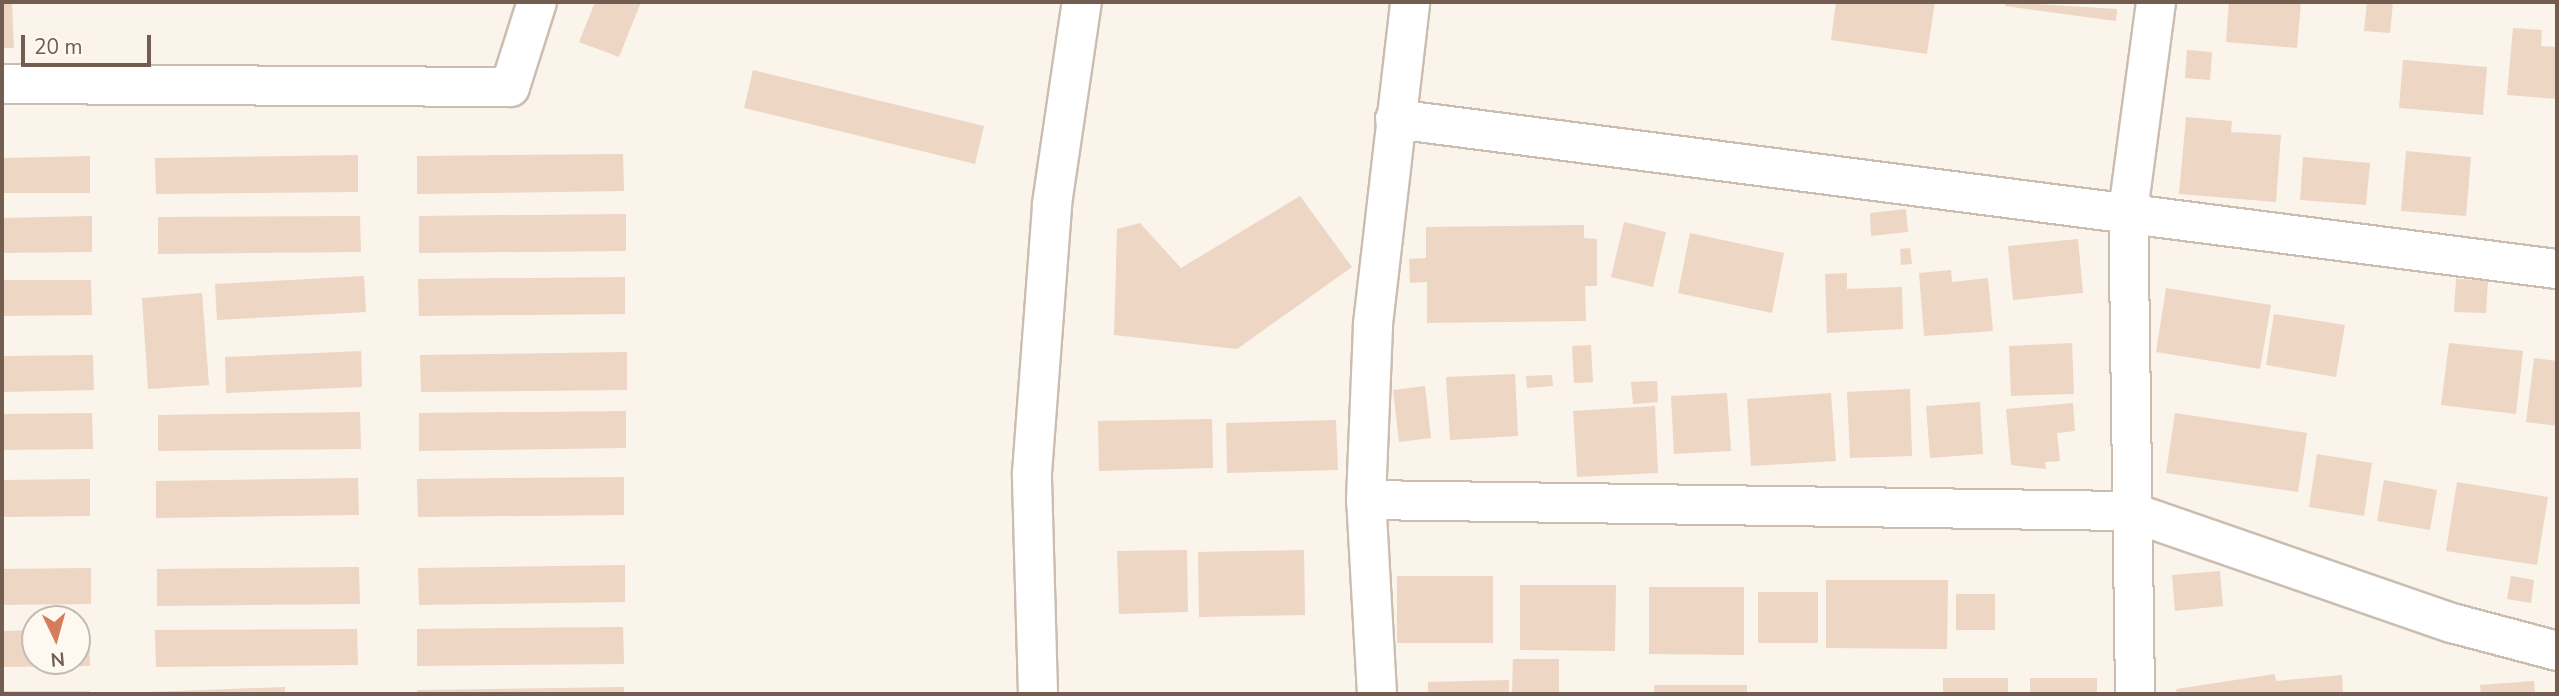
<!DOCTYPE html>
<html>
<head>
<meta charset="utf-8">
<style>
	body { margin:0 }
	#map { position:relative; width:2559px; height:696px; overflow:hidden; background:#faf4ea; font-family:"Nunito Sans",sans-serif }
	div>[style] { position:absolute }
	.building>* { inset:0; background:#edd6c4 }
	.roads { filter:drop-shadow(2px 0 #cbbdb0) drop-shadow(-2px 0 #cbbdb0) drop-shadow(0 2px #cbbdb0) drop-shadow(0 -2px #cbbdb0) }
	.street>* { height:38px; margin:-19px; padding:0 19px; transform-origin:19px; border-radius:19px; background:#fff }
	.secondary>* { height:38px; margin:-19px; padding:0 19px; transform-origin:19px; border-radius:19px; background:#fff }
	span { translate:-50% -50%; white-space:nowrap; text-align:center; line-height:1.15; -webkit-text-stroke:5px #fdf8f0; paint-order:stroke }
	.frame { position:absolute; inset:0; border:4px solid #725d50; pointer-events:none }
	.north { position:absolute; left:21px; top:605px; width:70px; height:70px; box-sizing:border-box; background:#fdf8f0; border:2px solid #c5bab0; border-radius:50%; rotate:175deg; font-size:19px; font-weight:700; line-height:28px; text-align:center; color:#725d50 }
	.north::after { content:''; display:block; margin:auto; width:24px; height:32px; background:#d67c5c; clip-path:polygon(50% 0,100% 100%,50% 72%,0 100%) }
	.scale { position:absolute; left:21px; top:35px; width:130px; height:32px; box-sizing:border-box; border:4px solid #725d50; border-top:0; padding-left:9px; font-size:21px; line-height:24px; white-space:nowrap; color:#725d50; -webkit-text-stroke:5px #fdf8f0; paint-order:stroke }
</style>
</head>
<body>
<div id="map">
	<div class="building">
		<i style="clip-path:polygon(2px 2px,12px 2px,14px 48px,2px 48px)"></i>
		<i style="clip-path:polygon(595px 2px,641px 2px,619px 57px,579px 42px)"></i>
		<i style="clip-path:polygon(1836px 2px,1935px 2px,1927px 54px,1831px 40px)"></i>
		<i style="clip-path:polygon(2006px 2px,2117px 9px,2116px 21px,2005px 6px)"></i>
		<i style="clip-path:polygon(2229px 2px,2301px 2px,2297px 48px,2226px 42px)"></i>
		<i style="clip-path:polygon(2367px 2px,2393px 2px,2390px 33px,2364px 31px)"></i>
		<i style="clip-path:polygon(2513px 28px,2542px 30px,2541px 46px,2557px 47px,2557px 99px,2507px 95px)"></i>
		<i style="clip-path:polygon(2187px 50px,2212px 52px,2210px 80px,2185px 78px)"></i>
		<i style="clip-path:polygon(2403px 60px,2487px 67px,2483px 115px,2399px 108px)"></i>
		<i style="clip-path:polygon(753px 70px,984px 126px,975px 164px,744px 108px)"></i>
		<i style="clip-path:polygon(2186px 117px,2232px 121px,2231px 132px,2281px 135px,2276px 202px,2179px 194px)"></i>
		<i style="clip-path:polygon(2406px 151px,2471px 157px,2466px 216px,2401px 211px)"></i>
		<i style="clip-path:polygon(623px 154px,624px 191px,417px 194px,417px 156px)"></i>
		<i style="clip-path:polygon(358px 155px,358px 192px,156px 194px,155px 158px)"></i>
		<i style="clip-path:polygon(90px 156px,90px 193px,2px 193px,2px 158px)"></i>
		<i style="clip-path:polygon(2303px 157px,2370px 163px,2366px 205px,2300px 200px)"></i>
		<i style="clip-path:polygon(1300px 196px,1352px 267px,1237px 349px,1114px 335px,1117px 229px,1140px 223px,1181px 268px)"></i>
		<i style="clip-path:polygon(1906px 209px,1908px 232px,1871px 236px,1870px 213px)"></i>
		<i style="clip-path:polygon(626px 214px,626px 251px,419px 253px,419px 216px)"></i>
		<i style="clip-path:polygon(92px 216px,92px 252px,2px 253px,2px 218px)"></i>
		<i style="clip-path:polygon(360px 216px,361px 252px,158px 254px,158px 217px)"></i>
		<i style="clip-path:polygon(1624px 222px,1666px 232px,1653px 287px,1611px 277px)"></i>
		<i style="clip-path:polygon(1584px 225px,1584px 238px,1597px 239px,1597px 286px,1585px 286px,1586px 321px,1427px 323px,1427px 282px,1410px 283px,1409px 259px,1426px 258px,1426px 227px)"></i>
		<i style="clip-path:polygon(1690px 233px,1784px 253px,1772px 313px,1678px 293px)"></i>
		<i style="clip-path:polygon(2078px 239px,2083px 293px,2013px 300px,2008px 246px)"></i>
		<i style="clip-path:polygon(1910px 248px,1912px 264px,1901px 265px,1900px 249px)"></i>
		<i style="clip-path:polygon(1951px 270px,1952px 282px,1988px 278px,1993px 331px,1924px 336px,1919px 273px)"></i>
		<i style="clip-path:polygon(1847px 273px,1847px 289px,1902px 287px,1903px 329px,1827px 333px,1825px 274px)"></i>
		<i style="clip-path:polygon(364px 276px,366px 312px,217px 320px,215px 284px)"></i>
		<i style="clip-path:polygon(625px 277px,625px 314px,419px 316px,418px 279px)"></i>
		<i style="clip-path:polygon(2456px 279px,2488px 280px,2486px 313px,2454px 312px)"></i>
		<i style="clip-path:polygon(2px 280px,91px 280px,92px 315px,2px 316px)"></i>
		<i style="clip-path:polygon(2166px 288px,2271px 305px,2260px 369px,2156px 352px)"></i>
		<i style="clip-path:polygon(202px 293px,209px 385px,148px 389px,142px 298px)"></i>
		<i style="clip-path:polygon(2274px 314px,2345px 325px,2336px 377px,2266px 365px)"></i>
		<i style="clip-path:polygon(2072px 343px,2074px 394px,2011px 396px,2009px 346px)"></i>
		<i style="clip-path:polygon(2449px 343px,2523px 351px,2516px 414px,2441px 405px)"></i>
		<i style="clip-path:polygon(1591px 345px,1593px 382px,1574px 383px,1572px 346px)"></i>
		<i style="clip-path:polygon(361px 351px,362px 387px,226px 393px,225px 357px)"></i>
		<i style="clip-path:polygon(627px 352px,627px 390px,421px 392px,420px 355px)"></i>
		<i style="clip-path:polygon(93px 355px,94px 390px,2px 392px,2px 356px)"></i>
		<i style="clip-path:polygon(2534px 358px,2557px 361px,2557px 426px,2526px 422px)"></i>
		<i style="clip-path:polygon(1515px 374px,1518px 436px,1450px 440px,1446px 377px)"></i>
		<i style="clip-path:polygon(1552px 375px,1553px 386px,1527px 388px,1526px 376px)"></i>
		<i style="clip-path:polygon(1657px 381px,1658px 402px,1633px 404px,1631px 382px)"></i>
		<i style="clip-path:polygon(1425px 386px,1431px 438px,1399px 442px,1393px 390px)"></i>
		<i style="clip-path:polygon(1910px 389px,1912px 456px,1850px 458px,1847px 392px)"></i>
		<i style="clip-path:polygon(1727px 393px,1731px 451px,1674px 454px,1671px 396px)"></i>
		<i style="clip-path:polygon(1831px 393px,1836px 461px,1751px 466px,1747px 399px)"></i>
		<i style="clip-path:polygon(1980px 402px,1983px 454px,1930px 458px,1926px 406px)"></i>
		<i style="clip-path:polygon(2073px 403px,2075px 431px,2057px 433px,2060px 461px,2045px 462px,2046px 469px,2011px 465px,2006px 409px)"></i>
		<i style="clip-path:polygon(1655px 406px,1658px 473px,1577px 477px,1573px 411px)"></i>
		<i style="clip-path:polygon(626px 411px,626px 448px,419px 451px,419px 413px)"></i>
		<i style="clip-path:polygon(360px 412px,361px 449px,158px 451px,158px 415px)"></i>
		<i style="clip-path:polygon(92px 413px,93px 449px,2px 450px,2px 414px)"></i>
		<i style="clip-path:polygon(2175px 413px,2307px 433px,2298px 492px,2166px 473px)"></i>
		<i style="clip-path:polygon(1212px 419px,1213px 468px,1099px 471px,1098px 421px)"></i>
		<i style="clip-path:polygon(1336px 420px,1338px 470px,1227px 473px,1226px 423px)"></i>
		<i style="clip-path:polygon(2317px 454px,2372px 463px,2364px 516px,2309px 507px)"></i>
		<i style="clip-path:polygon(624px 477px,624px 515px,418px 517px,417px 479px)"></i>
		<i style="clip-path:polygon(358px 478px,359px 515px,156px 518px,156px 481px)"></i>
		<i style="clip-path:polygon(90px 479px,90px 516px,2px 517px,2px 480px)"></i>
		<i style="clip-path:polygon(2384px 480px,2437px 490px,2430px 530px,2377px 521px)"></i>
		<i style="clip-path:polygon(2457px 482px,2548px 497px,2537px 565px,2446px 551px)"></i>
		<i style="clip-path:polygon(1187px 550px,1188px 612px,1119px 614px,1117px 551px)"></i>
		<i style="clip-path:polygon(1304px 550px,1305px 615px,1199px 617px,1198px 552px)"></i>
		<i style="clip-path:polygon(625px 565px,625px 602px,419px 605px,418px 568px)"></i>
		<i style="clip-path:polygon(359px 567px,360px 604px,157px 606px,157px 569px)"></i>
		<i style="clip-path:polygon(91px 568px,91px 604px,2px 605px,2px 569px)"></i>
		<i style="clip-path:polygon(2220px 571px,2223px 606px,2175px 611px,2172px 575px)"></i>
		<i style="clip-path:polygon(1397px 576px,1493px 576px,1493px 643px,1397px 643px)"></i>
		<i style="clip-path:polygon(2511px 576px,2534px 580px,2531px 603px,2507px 599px)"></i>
		<i style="clip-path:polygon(1826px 580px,1948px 580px,1947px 649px,1826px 648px)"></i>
		<i style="clip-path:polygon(1520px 585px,1616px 585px,1615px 651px,1520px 650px)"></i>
		<i style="clip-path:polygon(1649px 587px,1744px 587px,1744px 655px,1649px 654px)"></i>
		<i style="clip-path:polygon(1758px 592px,1818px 592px,1818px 643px,1758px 643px)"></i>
		<i style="clip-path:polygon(1956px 594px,1995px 594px,1995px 630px,1956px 630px)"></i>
		<i style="clip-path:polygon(623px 627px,624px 664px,417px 666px,417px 629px)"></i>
		<i style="clip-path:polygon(357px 629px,358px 665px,156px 667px,155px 630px)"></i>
		<i style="clip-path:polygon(35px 630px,35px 661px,77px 661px,77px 630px,89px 630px,90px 666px,2px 667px,2px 631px)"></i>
		<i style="clip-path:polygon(1513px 659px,1559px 659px,1559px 694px,1512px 694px)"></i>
		<i style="clip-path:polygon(2275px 674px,2276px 681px,2342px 675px,2343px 694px,2177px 694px,2176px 689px)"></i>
		<i style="clip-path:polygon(1943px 678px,2008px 678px,2008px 694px,1943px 694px)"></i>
		<i style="clip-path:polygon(2030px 678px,2097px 678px,2097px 694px,2030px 694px)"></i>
		<i style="clip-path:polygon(1509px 680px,1509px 694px,1428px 694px,1428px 682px)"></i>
		<i style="clip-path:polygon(2534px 681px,2535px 694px,2481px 694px,2480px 685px)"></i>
		<i style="clip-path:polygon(1654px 685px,1747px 685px,1747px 694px,1654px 694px)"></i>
		<i style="clip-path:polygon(285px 687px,285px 694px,149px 694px,149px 692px)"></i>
		<i style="clip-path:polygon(624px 687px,624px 694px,417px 694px,417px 690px)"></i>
		<i style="clip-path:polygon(2px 691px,90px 691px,90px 694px,2px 694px)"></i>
	</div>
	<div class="roads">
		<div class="street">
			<i style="left:2px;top:84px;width:508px;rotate:0.34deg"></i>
			<i style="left:510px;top:87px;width:89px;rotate:-72.4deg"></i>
			<i style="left:1395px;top:119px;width:1172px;rotate:7.36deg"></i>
			<i style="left:1366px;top:500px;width:762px;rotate:0.83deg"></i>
			<i style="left:2128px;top:511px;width:343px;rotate:19.1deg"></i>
			<i style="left:2452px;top:623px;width:109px;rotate:14.9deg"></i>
			<i style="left:1377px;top:694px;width:194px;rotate:-93.2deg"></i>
			<i style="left:1366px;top:500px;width:176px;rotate:-87.7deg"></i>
			<i style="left:1373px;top:324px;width:324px;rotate:-83.4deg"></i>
			<i style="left:2135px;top:694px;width:482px;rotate:-90.8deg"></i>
			<i style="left:2128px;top:212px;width:212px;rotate:-82.4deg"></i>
		</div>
		<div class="secondary">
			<i style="left:1038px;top:694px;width:221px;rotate:-91.6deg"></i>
			<i style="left:1032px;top:473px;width:270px;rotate:-85.7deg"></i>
			<i style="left:1052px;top:204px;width:204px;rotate:-81.6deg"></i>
		</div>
	</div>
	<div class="frame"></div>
	<div class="north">N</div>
	<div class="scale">20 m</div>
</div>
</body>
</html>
